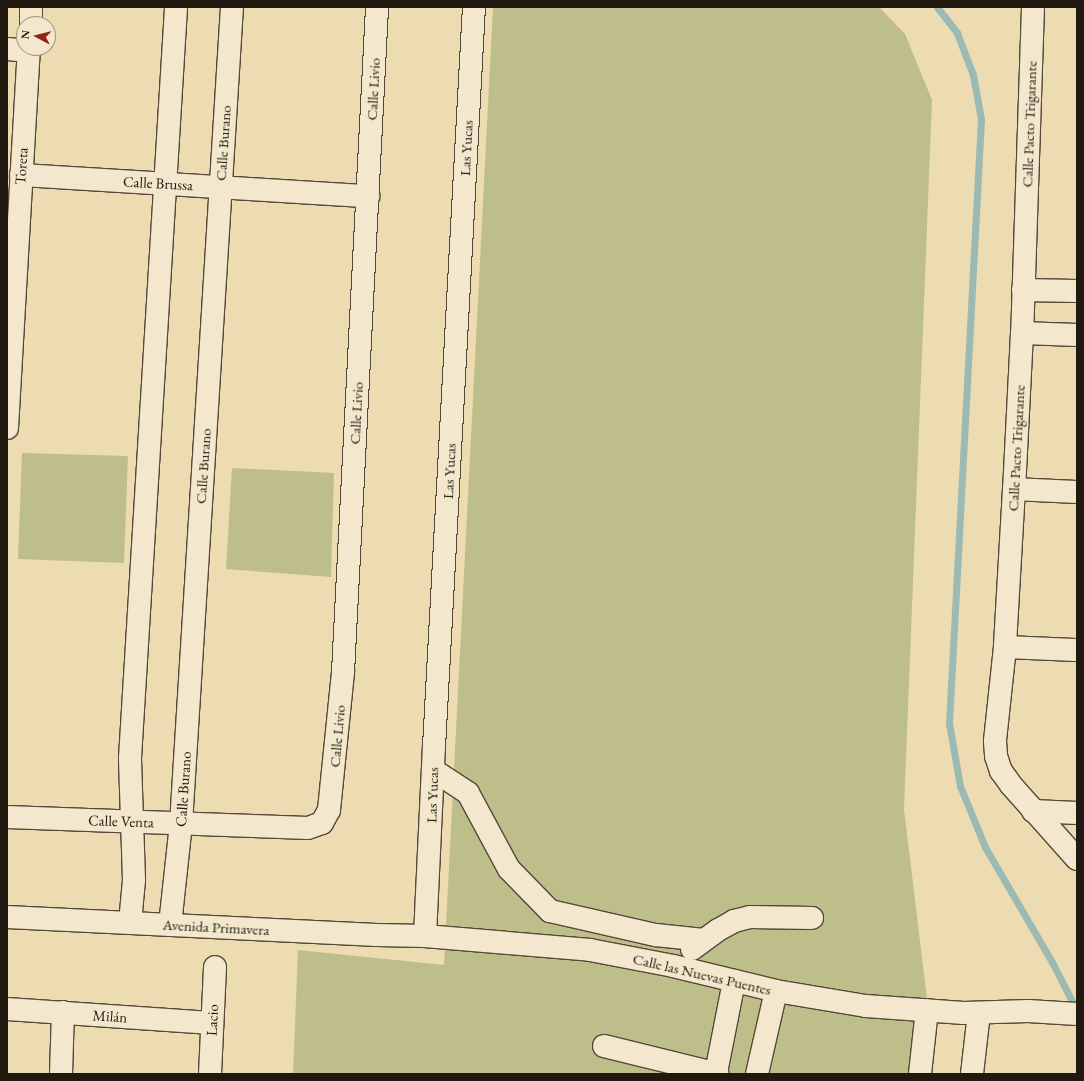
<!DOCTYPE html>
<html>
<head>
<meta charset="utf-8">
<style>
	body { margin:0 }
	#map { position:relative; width:1084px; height:1081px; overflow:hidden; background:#eddbb2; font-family:"EB Garamond",serif }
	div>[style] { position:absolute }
	.green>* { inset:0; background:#bdbe89 }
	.stream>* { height:7px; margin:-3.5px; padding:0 3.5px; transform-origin:3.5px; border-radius:3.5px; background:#9abab3 }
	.roads { filter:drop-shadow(1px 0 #544938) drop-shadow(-1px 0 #544938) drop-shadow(0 1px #544938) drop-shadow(0 -1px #544938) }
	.minor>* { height:22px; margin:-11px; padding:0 11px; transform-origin:11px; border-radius:11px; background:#f3e8cd }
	span { translate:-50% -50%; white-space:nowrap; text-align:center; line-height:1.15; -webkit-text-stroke:3px #f3e8cd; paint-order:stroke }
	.street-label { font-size:15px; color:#211810 }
	.frame { position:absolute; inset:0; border:8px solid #211810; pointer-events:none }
	.north { position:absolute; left:16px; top:16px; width:40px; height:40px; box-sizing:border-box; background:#f3e8cd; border:1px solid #9f9581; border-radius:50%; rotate:277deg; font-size:11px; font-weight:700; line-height:16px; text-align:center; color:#211810 }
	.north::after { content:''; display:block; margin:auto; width:14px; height:18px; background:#8f2418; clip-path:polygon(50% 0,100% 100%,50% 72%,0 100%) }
</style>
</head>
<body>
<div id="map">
	<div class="green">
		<i style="clip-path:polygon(493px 7px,879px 7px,905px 34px,932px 100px,904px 809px,931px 1032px,926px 1074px,293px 1074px,298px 950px,444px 965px)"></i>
		<i style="clip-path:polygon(22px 453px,128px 456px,124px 563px,18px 559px)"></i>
		<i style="clip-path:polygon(232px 468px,334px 473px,331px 577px,226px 569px)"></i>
	</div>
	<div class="stream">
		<i style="left:937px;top:7px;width:33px;rotate:52deg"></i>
		<i style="left:957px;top:33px;width:45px;rotate:69.1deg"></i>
		<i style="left:973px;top:75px;width:45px;rotate:79.7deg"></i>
		<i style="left:981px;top:119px;width:605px;rotate:93.03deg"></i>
		<i style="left:949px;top:723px;width:64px;rotate:80.1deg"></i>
		<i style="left:960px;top:786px;width:66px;rotate:67.7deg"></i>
		<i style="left:985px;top:847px;width:133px;rotate:59.8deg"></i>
		<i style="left:1052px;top:962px;width:55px;rotate:63deg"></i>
	</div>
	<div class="roads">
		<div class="minor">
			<i style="left:1033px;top:7px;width:326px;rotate:91.9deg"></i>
			<i style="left:1022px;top:333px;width:156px;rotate:92.9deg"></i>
			<i style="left:1014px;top:489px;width:158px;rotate:93.3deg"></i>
			<i style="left:1005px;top:647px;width:95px;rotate:96.1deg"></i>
			<i style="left:995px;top:741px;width:15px;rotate:86deg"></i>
			<i style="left:996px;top:756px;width:16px;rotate:72deg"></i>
			<i style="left:1001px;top:771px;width:17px;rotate:54deg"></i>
			<i style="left:1011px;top:785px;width:99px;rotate:48.3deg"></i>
			<i style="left:31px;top:24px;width:17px;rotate:-90deg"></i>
			<i style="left:7px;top:49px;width:22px;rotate:5deg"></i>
			<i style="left:21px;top:175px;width:348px;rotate:3.5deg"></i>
			<i style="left:1023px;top:290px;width:54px;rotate:1.1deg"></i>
			<i style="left:1022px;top:333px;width:55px;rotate:2.1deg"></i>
			<i style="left:7px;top:428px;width:381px;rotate:-86.7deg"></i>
			<i style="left:1014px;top:489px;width:63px;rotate:2.7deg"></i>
			<i style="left:1005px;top:647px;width:72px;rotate:2.4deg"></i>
			<i style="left:433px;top:770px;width:42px;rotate:33.3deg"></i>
			<i style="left:468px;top:793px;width:86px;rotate:61.7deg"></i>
			<i style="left:509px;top:869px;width:59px;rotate:45.7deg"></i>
			<i style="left:550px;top:911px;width:109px;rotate:12.8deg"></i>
			<i style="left:656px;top:935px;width:48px;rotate:5.9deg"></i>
			<i style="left:1033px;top:811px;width:44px;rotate:2.6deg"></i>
			<i style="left:7px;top:817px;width:301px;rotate:2.1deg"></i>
			<i style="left:308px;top:828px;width:15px;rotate:-20deg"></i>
			<i style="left:322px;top:823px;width:15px;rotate:-62deg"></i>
			<i style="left:329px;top:810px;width:139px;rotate:-84.2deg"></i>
			<i style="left:343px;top:672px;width:666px;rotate:-87.07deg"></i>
			<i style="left:7px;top:917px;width:370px;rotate:2.8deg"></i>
			<i style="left:377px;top:935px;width:48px;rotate:1.2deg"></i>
			<i style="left:425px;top:936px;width:166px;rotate:4.8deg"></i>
			<i style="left:590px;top:950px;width:85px;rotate:10.9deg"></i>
			<i style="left:673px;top:966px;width:106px;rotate:13.6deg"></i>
			<i style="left:776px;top:991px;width:91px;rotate:9.5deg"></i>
			<i style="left:866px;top:1006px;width:98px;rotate:4.1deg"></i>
			<i style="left:964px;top:1013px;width:64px;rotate:-1.8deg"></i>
			<i style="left:1028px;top:1011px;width:49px;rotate:3.5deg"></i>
			<i style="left:130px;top:923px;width:43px;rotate:-84.7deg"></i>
			<i style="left:134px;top:880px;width:122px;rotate:-91.9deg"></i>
			<i style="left:130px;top:758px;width:752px;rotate:-86.49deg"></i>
			<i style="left:170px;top:925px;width:102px;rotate:-83.8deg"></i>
			<i style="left:181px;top:824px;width:819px;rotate:-86.43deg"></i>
			<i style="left:425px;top:936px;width:189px;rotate:-87.3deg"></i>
			<i style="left:434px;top:747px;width:741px;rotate:-86.91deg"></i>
			<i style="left:692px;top:949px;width:32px;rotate:-36deg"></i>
			<i style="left:718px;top:930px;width:18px;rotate:-29deg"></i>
			<i style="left:734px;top:921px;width:16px;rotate:-14deg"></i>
			<i style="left:750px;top:917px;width:62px;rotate:0.9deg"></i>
			<i style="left:7px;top:1009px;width:205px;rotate:3.9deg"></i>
			<i style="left:604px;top:1046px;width:117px;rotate:13.8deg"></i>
			<i style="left:716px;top:1073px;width:94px;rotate:-78.9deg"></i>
			<i style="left:61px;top:1074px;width:62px;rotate:-88.2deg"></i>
			<i style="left:210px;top:1074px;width:107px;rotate:-87.3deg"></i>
			<i style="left:757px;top:1074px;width:85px;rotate:-77.1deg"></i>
			<i style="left:920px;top:1074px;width:64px;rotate:-83.8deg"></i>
			<i style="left:972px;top:1074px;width:61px;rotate:-83.5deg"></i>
		</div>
	</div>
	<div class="street-label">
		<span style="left:373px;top:89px;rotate:-87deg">Calle Livio</span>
		<span style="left:1029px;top:124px;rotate:-88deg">Calle Pacto Trigarante</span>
		<span style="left:223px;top:143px;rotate:-86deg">Calle Burano</span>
		<span style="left:466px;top:148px;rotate:-87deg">Las Yucas</span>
		<span style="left:21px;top:166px;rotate:-86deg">Toreta</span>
		<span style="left:158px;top:183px;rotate:3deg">Calle Brussa</span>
		<span style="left:356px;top:413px;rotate:-87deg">Calle Livio</span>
		<span style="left:1016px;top:448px;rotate:-87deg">Calle Pacto Trigarante</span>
		<span style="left:203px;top:466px;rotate:-86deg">Calle Burano</span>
		<span style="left:449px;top:471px;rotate:-87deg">Las Yucas</span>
		<span style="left:337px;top:736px;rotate:-85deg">Calle Livio</span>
		<span style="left:183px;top:789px;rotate:-86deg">Calle Burano</span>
		<span style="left:432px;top:795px;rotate:-88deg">Las Yucas</span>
		<span style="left:121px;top:821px;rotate:2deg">Calle Venta</span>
		<span style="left:216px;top:927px;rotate:3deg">Avenida Primavera</span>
		<span style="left:702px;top:974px;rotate:13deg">Calle las Nuevas Puentes</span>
		<span style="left:110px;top:1016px;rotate:4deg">Milán</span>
		<span style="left:212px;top:1020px;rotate:-87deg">Lacio</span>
	</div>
	<div class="frame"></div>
	<div class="north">N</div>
</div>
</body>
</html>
